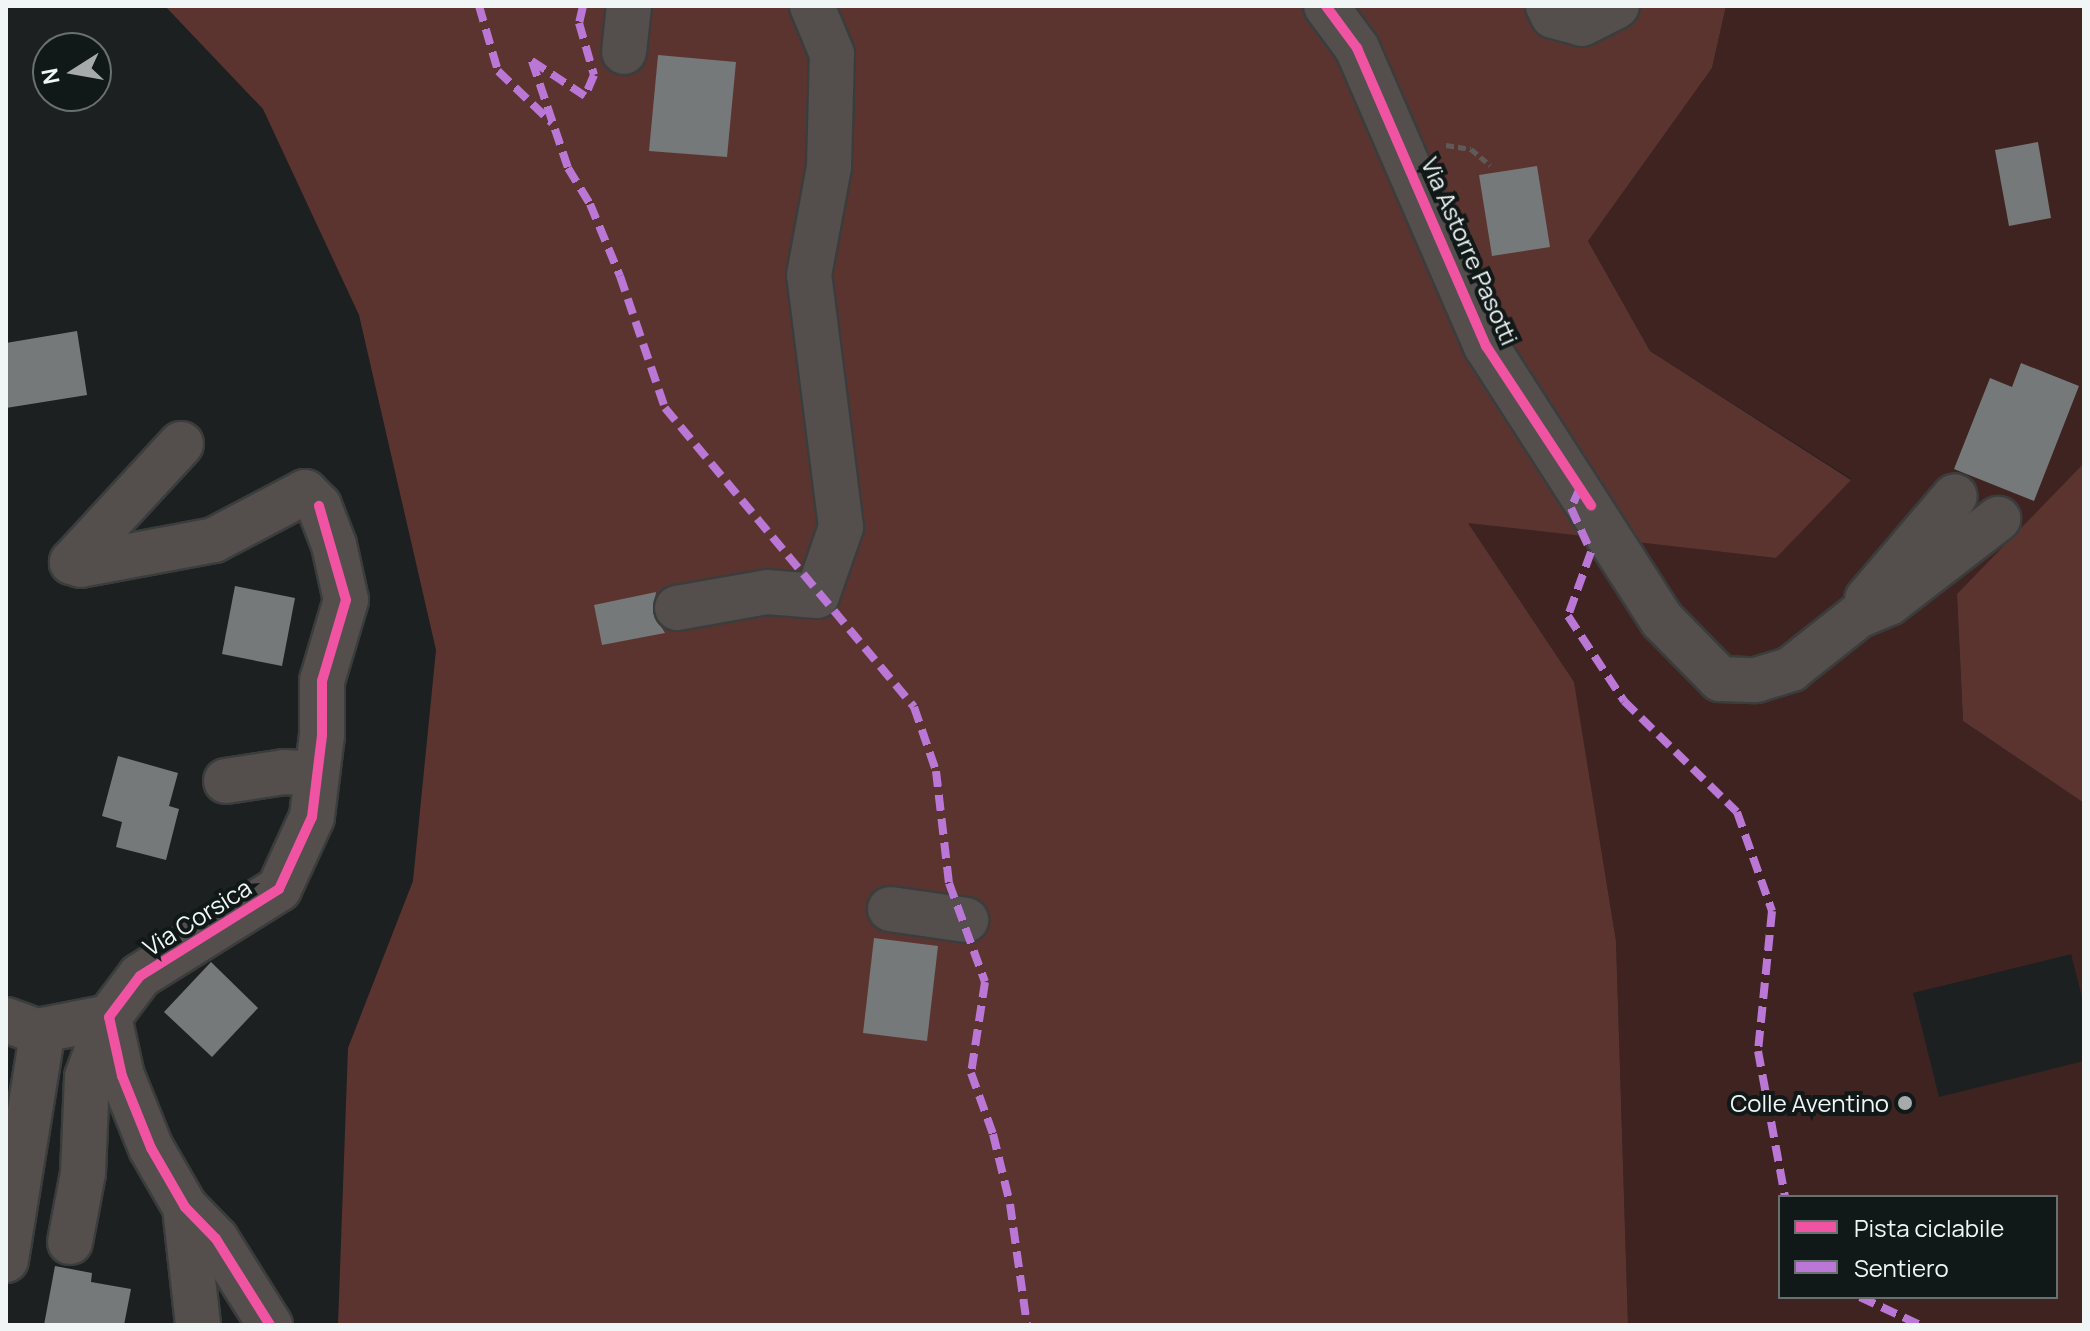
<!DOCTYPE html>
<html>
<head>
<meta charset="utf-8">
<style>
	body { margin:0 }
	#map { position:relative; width:2090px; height:1331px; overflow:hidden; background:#1c2020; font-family:Manrope,sans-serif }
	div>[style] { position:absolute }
	.green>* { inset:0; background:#3f2320 }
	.forest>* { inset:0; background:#5b3430 }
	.building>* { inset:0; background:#757979 }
	.path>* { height:5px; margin-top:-2.5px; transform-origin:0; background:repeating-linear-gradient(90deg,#5d5a59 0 8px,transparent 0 12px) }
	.roads { filter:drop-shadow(2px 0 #3b3d3d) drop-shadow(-2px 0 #3b3d3d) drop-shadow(0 2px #3b3d3d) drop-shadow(0 -2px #3b3d3d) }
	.minor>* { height:44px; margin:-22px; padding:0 22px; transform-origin:22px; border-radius:22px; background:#544e4d }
	.quiet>* { height:8px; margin-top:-4px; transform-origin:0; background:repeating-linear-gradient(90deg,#ba77d6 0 16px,transparent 0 24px) }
	.cycleway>* { height:10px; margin:-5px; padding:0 5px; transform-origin:5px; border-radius:5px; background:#f153a3 }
	.dots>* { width:22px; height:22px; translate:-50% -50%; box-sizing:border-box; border:4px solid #111818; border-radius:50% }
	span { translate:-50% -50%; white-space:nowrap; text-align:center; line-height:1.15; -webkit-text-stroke:8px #111818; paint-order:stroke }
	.street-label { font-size:24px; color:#f0f5f5 }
	.poi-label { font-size:24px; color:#f0f5f5 }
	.right { translate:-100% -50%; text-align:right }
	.frame { position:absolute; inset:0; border:8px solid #f0f5f5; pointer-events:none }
	.legend { position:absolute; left:1778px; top:1195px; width:280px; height:104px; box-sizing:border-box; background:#111818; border:2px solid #6a7070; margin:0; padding:10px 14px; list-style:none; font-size:24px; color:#f0f5f5 }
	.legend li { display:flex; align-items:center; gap:16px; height:40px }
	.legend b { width:40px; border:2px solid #6a7070 }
	.north { position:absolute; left:32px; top:32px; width:80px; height:80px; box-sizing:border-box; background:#111818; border:2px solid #6a7070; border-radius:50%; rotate:259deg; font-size:22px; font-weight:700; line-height:32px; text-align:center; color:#f0f5f5 }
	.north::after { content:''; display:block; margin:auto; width:28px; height:36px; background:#a6aaaa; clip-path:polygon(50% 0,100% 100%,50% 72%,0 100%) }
</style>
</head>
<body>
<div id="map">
	<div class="green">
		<i style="clip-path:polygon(evenodd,1726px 6px,2084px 6px,2084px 463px,1957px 594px,1963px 721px,2084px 803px,2084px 1005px,2071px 954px,1913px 993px,1939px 1097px,2084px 1061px,2084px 1325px,1628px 1325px,1616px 941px,1574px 683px,1467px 522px,1776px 558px,1851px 479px,1650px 351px,1588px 241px,1712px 68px,1726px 6px,1780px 1197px,2056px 1197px,2056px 1297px,1780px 1297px,1780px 1197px)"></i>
	</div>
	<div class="forest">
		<i style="clip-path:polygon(165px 6px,1726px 6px,1712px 68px,1588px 241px,1650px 351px,1851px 480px,1776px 558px,1468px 523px,1574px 682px,1616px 941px,1628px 1325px,338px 1325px,348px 1048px,413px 881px,436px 650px,359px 315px,263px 109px)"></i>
		<i style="clip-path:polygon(2084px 463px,2084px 803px,1963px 721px,1957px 594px)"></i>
	</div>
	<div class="building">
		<i style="clip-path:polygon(658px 55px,736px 62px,727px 157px,649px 151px)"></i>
		<i style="clip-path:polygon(2038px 142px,2051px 218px,2009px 226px,1995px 150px)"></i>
		<i style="clip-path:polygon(1537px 166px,1550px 247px,1492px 256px,1479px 175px)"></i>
		<i style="clip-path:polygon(77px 331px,87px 395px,6px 408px,6px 343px)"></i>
		<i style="clip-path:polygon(2021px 363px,2079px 386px,2034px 501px,1954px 469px,1990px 378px,2012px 387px)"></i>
		<i style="clip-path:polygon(235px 586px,295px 598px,282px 666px,222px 654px)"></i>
		<i style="clip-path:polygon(656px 592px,653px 613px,665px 633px,602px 645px,594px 605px)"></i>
		<i style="clip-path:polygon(118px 756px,178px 773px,169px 806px,179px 809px,166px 860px,116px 847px,122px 822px,102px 816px)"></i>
		<i style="clip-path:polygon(874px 938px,938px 946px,927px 1041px,863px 1033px)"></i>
		<i style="clip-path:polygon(211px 962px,258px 1008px,212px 1057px,164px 1012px)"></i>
		<i style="clip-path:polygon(55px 1266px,92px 1273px,91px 1282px,131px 1289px,124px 1325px,44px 1325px)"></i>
	</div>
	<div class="path">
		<i style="left:1446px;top:145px;width:25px;rotate:9deg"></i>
		<i style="left:1471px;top:149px;width:25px;rotate:40deg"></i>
	</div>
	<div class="roads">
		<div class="minor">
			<i style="left:1326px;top:6px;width:52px;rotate:53.6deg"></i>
			<i style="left:1357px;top:48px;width:325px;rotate:66.6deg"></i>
			<i style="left:1486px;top:346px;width:326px;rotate:57.3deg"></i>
			<i style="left:1662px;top:620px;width:83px;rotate:45.5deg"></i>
			<i style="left:1720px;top:679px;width:36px;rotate:2deg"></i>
			<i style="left:1756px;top:680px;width:37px;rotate:-17deg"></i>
			<i style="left:1791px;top:669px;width:85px;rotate:-38.3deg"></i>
			<i style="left:1858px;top:616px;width:34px;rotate:-23deg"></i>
			<i style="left:1889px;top:603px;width:138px;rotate:-37.6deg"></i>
			<i style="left:1548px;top:6px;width:11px;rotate:63deg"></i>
			<i style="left:1553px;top:16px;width:30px;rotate:15deg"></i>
			<i style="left:1582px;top:24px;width:39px;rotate:-27deg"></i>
			<i style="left:624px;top:52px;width:46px;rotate:-83.8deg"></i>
			<i style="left:181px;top:444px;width:161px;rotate:132.7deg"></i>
			<i style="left:72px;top:562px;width:9px;rotate:18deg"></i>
			<i style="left:81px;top:565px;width:135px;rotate:-10.6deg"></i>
			<i style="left:214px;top:540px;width:103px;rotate:-27.8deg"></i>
			<i style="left:305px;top:492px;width:20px;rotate:45deg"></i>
			<i style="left:319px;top:506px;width:42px;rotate:69deg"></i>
			<i style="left:334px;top:545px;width:56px;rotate:77.7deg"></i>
			<i style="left:346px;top:600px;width:84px;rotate:106.5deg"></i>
			<i style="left:322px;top:681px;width:54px;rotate:90deg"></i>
			<i style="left:322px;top:735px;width:83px;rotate:97deg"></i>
			<i style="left:312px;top:817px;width:79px;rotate:114.6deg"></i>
			<i style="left:279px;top:889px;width:164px;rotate:148deg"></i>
			<i style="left:140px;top:976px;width:51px;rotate:127.1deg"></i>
			<i style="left:109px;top:1017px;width:60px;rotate:77.6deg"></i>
			<i style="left:122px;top:1076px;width:78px;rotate:68.1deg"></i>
			<i style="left:151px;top:1148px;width:68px;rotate:60deg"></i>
			<i style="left:185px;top:1207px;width:45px;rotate:45.9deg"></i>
			<i style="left:216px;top:1239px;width:102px;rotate:57.9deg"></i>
			<i style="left:1867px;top:599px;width:135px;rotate:-49.5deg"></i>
			<i style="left:677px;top:608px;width:91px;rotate:-10.1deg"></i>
			<i style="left:767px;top:592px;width:50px;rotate:4.6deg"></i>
			<i style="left:817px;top:596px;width:73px;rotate:-70.8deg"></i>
			<i style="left:841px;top:527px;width:254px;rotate:-97.2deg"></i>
			<i style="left:809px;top:275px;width:110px;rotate:-79.5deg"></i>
			<i style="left:829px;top:167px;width:113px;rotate:-88.5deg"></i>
			<i style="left:832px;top:54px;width:52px;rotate:-112.6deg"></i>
			<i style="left:226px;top:781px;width:59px;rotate:-8.8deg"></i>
			<i style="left:284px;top:772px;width:33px;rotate:3deg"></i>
			<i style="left:890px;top:909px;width:77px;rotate:8.2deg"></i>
			<i style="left:6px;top:1020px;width:33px;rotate:20deg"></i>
			<i style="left:37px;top:1031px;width:73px;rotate:-11deg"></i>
			<i style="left:185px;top:1207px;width:119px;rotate:83.7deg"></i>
			<i style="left:70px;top:1242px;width:70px;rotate:-79.3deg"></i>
			<i style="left:83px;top:1173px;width:96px;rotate:-87.6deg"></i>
			<i style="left:87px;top:1077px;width:64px;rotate:-69.9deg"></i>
			<i style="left:6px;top:1260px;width:216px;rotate:-80.9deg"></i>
		</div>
	</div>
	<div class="quiet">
		<i style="left:479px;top:6px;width:68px;rotate:73.7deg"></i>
		<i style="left:498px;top:71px;width:75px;rotate:43.9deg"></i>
		<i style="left:583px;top:6px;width:17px;rotate:103deg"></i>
		<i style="left:579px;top:23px;width:54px;rotate:73.9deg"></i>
		<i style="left:594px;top:75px;width:23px;rotate:113deg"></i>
		<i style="left:585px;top:96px;width:64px;rotate:-146.6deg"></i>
		<i style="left:532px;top:61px;width:113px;rotate:71.4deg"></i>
		<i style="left:568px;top:168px;width:42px;rotate:58.6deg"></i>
		<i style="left:590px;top:204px;width:78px;rotate:67.4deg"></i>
		<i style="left:620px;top:276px;width:139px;rotate:71.2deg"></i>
		<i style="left:665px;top:408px;width:389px;rotate:50.2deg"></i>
		<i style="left:914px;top:707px;width:68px;rotate:71deg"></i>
		<i style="left:936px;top:771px;width:113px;rotate:83.4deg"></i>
		<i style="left:949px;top:883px;width:105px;rotate:70deg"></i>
		<i style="left:985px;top:982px;width:92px;rotate:98.7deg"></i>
		<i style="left:971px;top:1073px;width:65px;rotate:70.2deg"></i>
		<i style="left:993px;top:1134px;width:72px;rotate:76.3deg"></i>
		<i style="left:1010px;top:1204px;width:122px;rotate:82deg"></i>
		<i style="left:1580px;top:488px;width:22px;rotate:114deg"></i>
		<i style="left:1571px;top:508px;width:48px;rotate:65.6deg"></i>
		<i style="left:1591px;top:552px;width:68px;rotate:109.8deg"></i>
		<i style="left:1568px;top:616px;width:102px;rotate:56.6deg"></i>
		<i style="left:1624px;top:701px;width:158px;rotate:44.5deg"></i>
		<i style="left:1737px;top:812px;width:105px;rotate:70.5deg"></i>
		<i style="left:1772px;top:911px;width:141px;rotate:95.7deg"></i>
		<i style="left:1758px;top:1051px;width:148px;rotate:79.5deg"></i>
		<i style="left:1860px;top:1297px;width:66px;rotate:25deg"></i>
	</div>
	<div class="cycleway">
		<i style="left:1326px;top:6px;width:52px;rotate:53.6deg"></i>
		<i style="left:1357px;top:48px;width:325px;rotate:66.6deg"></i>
		<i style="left:1486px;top:346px;width:191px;rotate:56.6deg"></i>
		<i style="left:270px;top:1325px;width:102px;rotate:-122.1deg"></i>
		<i style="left:216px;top:1239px;width:45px;rotate:-134.1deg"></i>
		<i style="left:185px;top:1207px;width:68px;rotate:-120deg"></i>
		<i style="left:151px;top:1148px;width:78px;rotate:-111.9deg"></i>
		<i style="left:122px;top:1076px;width:60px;rotate:-102.4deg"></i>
		<i style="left:109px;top:1017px;width:51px;rotate:-52.9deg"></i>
		<i style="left:140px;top:976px;width:164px;rotate:-32deg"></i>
		<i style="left:279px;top:889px;width:79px;rotate:-65.4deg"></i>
		<i style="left:312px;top:817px;width:83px;rotate:-83deg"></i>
		<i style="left:322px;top:735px;width:54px;rotate:-90deg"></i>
		<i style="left:322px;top:681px;width:84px;rotate:-73.5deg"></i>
		<i style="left:346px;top:600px;width:98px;rotate:-106deg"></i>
	</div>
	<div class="dots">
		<i style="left:1905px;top:1103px;background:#a6aaaa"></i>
	</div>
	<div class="street-label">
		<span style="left:1470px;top:251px;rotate:66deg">Via Astorre Pasotti</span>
		<span style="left:197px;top:917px;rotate:-32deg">Via Corsica</span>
	</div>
	<div class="poi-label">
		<span class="right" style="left:1889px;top:1103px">Colle Aventino</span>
	</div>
	<div class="frame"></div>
	<ul class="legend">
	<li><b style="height:10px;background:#f153a3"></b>Pista ciclabile</li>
	<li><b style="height:10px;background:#ba77d6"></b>Sentiero</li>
	</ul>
	<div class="north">N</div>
</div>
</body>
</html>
